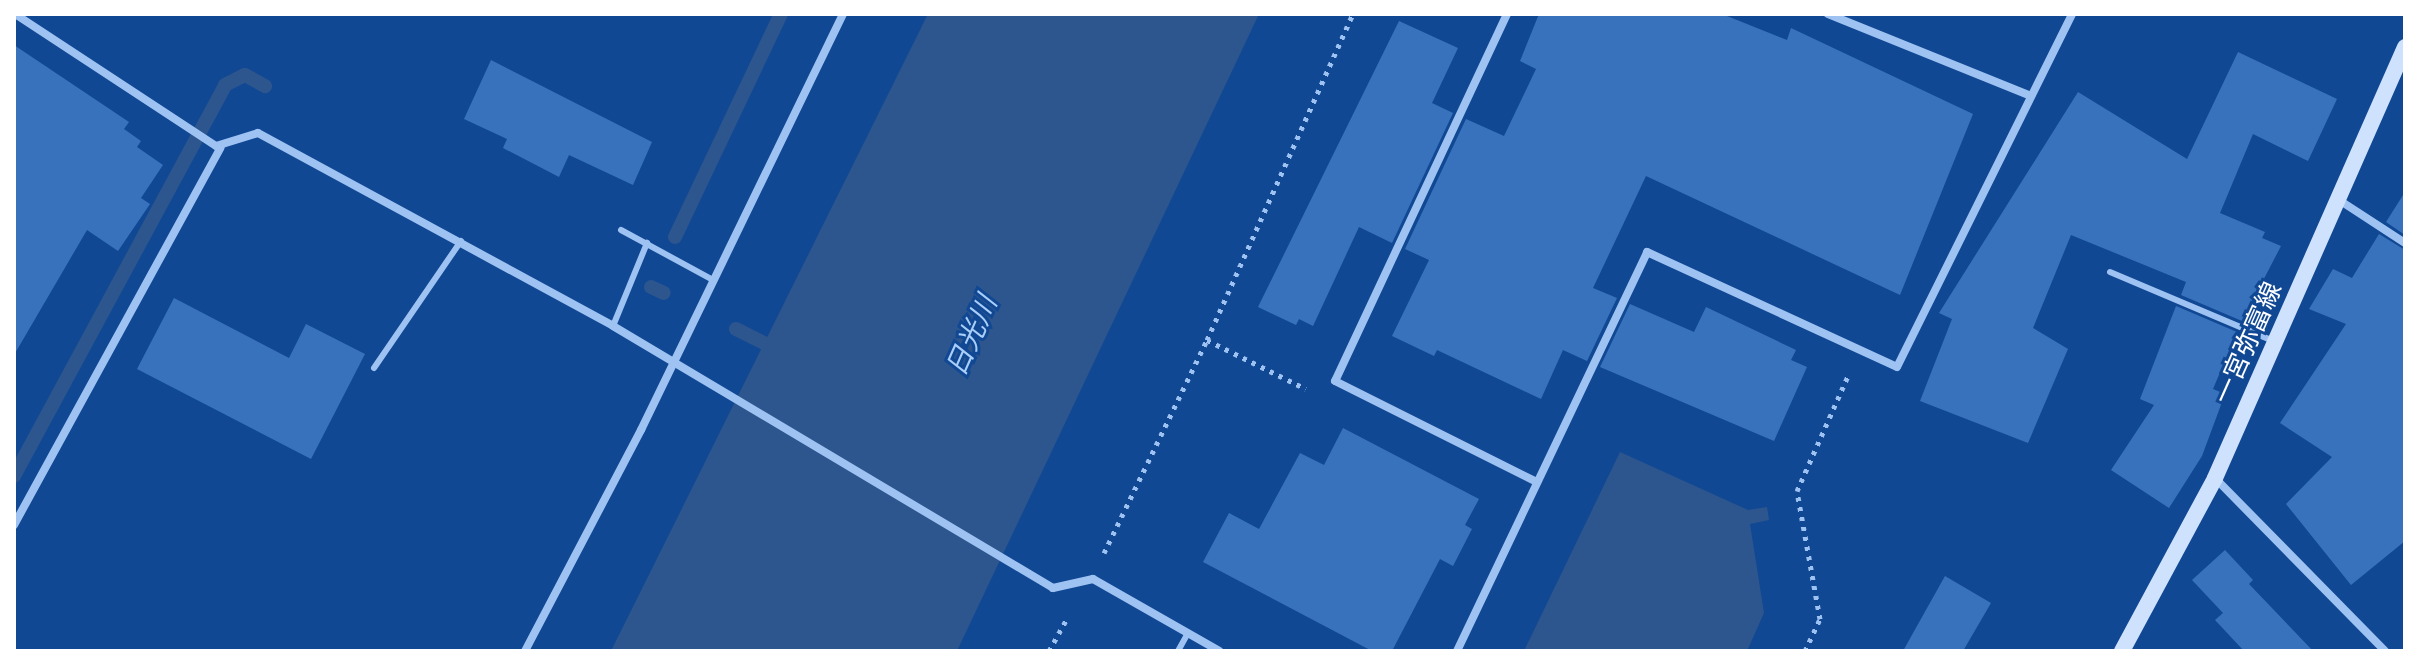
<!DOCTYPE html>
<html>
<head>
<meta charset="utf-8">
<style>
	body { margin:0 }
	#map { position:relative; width:2419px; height:665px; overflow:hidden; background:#114894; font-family:"Work Sans","Noto Sans JP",sans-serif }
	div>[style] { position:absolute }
	.water>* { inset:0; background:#2d568e }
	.stream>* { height:14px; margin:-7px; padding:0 7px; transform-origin:7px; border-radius:7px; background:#2d568e }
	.building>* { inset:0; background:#3972bc }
	.path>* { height:5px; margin-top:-2.5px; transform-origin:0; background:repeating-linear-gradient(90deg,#9ec3f3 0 4px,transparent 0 10px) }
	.service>* { height:6px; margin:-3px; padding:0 3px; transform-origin:3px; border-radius:3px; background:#9ec3f3 }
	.minor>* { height:8px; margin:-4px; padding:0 4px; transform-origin:4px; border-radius:4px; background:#9ec3f3 }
	.secondary>* { height:16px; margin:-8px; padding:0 8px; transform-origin:8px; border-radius:8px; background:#cee1fd }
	span { translate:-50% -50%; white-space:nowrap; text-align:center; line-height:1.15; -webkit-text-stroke:6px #114894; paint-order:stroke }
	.street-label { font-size:26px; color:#fff }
	.water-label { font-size:28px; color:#aacefa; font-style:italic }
	.frame { position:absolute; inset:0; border:16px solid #fff; pointer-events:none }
</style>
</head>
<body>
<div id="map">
	<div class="water">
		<i style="clip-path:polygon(928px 14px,1259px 14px,957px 651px,611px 651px)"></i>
		<i style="clip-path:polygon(1620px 452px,1748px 510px,1767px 507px,1769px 520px,1750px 524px,1764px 613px,1747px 651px,1524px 651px)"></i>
	</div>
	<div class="stream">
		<i style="left:675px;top:237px;width:247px;rotate:-64.6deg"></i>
		<i style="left:651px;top:287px;width:14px;rotate:25deg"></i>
		<i style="left:736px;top:329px;width:47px;rotate:26.6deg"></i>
		<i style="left:14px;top:476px;width:444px;rotate:-61.6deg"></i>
		<i style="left:225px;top:85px;width:22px;rotate:-27deg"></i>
		<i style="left:245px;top:75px;width:23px;rotate:29deg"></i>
	</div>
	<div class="building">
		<i style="clip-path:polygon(1539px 14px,1722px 14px,1787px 40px,1791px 28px,1973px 114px,1900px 295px,1646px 176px,1593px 288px,1617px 298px,1587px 361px,1563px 350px,1541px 399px,1437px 350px,1434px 356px,1392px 336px,1429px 260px,1405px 249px,1466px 119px,1504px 136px,1536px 69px,1520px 61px)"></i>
		<i style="clip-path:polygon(1399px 21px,1458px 48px,1432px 103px,1453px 113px,1392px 243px,1359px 227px,1313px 326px,1299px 319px,1296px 325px,1258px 307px)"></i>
		<i style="clip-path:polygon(14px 45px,129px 122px,124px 129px,141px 141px,137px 147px,163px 165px,141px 198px,150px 204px,118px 251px,87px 230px,14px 355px)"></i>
		<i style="clip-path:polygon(2238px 52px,2337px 99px,2308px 161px,2253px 134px,2220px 213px,2265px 232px,2262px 238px,2281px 246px,2242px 321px,2181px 295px,2186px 282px,2071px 235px,2033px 328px,2068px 349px,2028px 443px,1920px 401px,1952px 319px,1939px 313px,2078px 92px,2187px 159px)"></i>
		<i style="clip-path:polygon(491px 60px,652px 142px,633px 185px,569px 155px,559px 177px,503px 148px,507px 139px,464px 119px)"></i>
		<i style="clip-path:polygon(2405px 192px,2405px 235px,2386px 222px)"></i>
		<i style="clip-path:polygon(2379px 234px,2405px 250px,2405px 541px,2351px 585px,2286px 504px,2332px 457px,2280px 423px,2346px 324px,2309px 309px,2333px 269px,2352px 278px)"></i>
		<i style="clip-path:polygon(174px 298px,289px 358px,306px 324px,365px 354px,311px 459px,137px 369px)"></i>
		<i style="clip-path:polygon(1630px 304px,1694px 332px,1706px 307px,1796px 350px,1791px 360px,1807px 367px,1774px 441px,1600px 367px)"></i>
		<i style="clip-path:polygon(2176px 306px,2237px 332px,2213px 389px,2225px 394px,2202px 456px,2169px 508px,2111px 470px,2154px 405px,2140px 399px)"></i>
		<i style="clip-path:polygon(1343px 428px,1479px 499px,1465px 525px,1472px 529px,1453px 566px,1440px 559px,1392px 651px,1372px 651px,1203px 562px,1229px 513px,1259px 529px,1300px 453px,1324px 465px)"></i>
		<i style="clip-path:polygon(2225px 550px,2253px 580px,2249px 584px,2313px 651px,2244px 651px,2215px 620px,2223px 613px,2192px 580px)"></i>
		<i style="clip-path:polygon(1945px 576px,1991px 603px,1963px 651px,1903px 651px)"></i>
	</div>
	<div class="path">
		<i style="left:1207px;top:340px;width:110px;rotate:26.3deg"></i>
		<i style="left:1104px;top:553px;width:237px;rotate:-64.2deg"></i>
		<i style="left:1207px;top:340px;width:357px;rotate:-65.9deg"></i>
		<i style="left:1049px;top:651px;width:39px;rotate:-61deg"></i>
		<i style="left:1805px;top:651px;width:35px;rotate:-65deg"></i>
		<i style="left:1820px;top:619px;width:130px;rotate:-100.2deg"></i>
		<i style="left:1797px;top:491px;width:126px;rotate:-66.1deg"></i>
	</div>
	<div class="service">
		<i style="left:621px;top:230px;width:105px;rotate:28.5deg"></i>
		<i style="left:2110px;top:272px;width:177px;rotate:22.9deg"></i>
		<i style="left:613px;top:326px;width:90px;rotate:-67.7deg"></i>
		<i style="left:374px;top:368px;width:154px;rotate:-55.6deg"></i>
		<i style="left:1178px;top:651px;width:21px;rotate:-61deg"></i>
	</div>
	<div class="minor">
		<i style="left:15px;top:14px;width:240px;rotate:33.3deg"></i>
		<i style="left:216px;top:146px;width:44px;rotate:-17.2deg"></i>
		<i style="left:258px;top:133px;width:404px;rotate:28.5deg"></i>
		<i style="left:613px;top:326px;width:512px;rotate:30.77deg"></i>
		<i style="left:1053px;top:588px;width:41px;rotate:-12.7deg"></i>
		<i style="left:1093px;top:579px;width:145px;rotate:29.7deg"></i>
		<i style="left:1507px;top:14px;width:405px;rotate:115.1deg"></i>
		<i style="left:1335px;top:381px;width:226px;rotate:26.6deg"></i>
		<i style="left:1828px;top:14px;width:219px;rotate:22deg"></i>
		<i style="left:2339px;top:200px;width:79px;rotate:33.1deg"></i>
		<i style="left:2215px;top:478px;width:243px;rotate:45.5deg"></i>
		<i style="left:14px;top:525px;width:430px;rotate:-61.3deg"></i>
		<i style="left:525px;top:651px;width:250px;rotate:-62.3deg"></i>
		<i style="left:641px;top:430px;width:462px;rotate:-64.1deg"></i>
		<i style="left:1457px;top:651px;width:442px;rotate:-64.5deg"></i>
		<i style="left:1647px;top:252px;width:275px;rotate:24.7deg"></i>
		<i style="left:1897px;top:367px;width:394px;rotate:-63.6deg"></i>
	</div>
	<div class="secondary">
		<i style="left:2122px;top:651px;width:196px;rotate:-61.7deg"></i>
		<i style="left:2215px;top:478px;width:471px;rotate:-66.2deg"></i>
	</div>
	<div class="street-label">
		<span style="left:2248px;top:343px;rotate:-66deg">一宮弥富線</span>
	</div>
	<div class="water-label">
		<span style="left:972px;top:336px;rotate:-66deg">日光川</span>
	</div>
	<div class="frame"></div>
</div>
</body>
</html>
